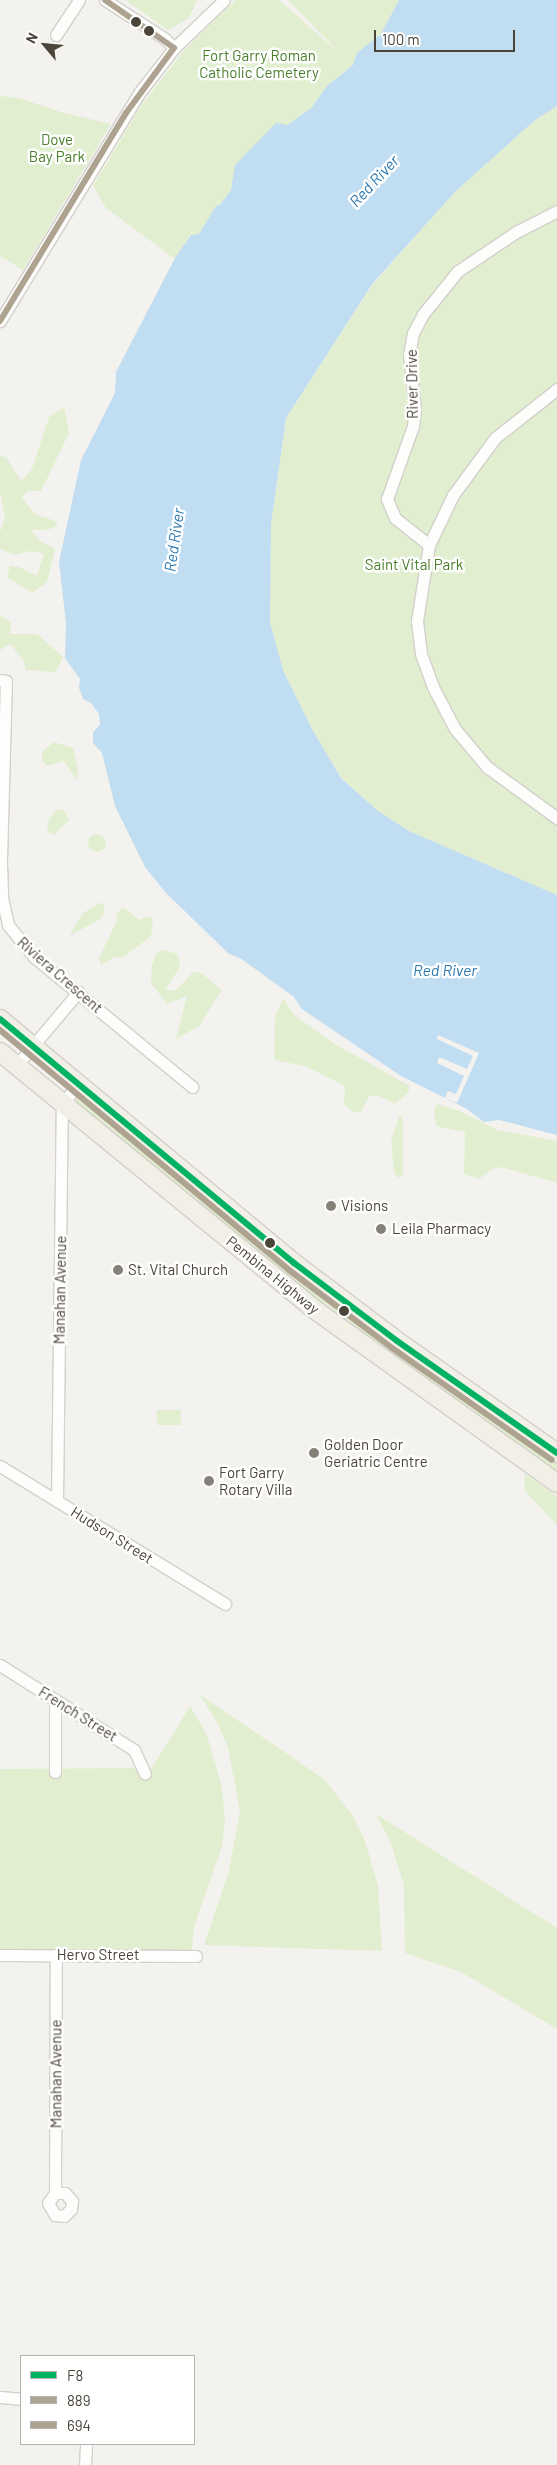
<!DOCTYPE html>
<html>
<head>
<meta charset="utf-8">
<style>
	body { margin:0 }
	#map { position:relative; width:557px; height:2465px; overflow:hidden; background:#f4f2ee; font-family:Barlow,sans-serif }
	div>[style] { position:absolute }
	.green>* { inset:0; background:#e1eecf }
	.round { border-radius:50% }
	.water>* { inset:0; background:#c0ddf1 }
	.pier>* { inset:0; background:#f4f2ee }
	.roads { filter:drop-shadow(1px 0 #d2d0cb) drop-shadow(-1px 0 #d2d0cb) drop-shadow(0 1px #d2d0cb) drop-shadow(0 -1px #d2d0cb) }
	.minor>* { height:11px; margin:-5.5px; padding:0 5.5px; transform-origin:5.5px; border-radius:5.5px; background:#fdfdfc }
	.primary>* { height:18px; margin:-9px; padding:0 9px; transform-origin:9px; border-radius:9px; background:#f2efe6 }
	.bus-1>* { height:6px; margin:-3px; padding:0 3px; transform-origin:3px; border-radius:3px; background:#00b262 }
	.bus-2>* { height:6px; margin:-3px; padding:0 3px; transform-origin:3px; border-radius:3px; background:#aea390 }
	.bus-3>* { height:6px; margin:-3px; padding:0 3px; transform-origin:3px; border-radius:3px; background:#aea390 }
	.dots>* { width:14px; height:14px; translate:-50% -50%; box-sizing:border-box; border:2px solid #fff; border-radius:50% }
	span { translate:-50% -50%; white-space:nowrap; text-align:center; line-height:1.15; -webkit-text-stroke:5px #fff; paint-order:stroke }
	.park-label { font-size:15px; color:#4a7f2a }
	.street-label { font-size:15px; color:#4b4439 }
	.poi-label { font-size:15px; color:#4b4439 }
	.left { translate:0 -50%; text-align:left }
	.water-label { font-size:16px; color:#2e7ab2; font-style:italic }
	.legend { position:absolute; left:20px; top:2355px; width:175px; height:90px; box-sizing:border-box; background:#fff; border:1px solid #b7b4b0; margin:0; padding:6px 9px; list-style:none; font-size:15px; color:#4b4439 }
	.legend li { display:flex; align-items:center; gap:10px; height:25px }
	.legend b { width:25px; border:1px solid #b7b4b0 }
	.north { position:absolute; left:20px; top:20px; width:50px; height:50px; -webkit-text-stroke:4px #fff; paint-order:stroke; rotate:298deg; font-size:14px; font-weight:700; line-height:20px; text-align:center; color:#4b4439 }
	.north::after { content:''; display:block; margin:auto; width:18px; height:22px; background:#4b4439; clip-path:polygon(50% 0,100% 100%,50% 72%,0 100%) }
	.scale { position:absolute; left:374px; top:30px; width:141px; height:22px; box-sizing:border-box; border:2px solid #4b4439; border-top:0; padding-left:6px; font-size:15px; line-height:18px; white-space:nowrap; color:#4b4439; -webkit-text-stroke:4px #fff; paint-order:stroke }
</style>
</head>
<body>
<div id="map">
	<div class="green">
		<i style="clip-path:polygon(125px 0,197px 0,189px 18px,168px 30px)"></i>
		<i style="clip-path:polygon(236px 0,279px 0,344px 57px,288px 0,399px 0,381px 34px,357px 53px,353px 65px,327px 86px,312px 107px,236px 165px,231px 190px,220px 205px,216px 206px,199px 234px,190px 235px,175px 259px,106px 208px,93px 186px,143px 103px,186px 48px)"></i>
		<i style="clip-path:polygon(0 96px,19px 98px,64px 113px,111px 124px,23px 270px,0 256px)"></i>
		<i style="clip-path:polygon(557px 106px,557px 895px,409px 831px,378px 811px,341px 777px,312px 729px,283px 670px,270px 622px,271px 524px,286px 418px,373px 284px,455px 192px,535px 120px)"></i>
		<i style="clip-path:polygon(64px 407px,69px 433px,41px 491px,27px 491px,22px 498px,36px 515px,53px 520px,58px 526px,47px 530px,30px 530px,41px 542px,55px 549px,47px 582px,32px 593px,7px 577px,10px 566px,19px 567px,37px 576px,44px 554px,30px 551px,14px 555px,0 549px,0 532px,5px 518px,0 492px,0 456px,6px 457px,21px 481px,32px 469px,49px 417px)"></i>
		<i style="clip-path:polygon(0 614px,11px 623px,10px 634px,37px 634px,63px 657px,56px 672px,26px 670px,24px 661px,10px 644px,0 650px)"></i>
		<i style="clip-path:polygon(54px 742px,73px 748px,78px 769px,77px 780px,64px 761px,47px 766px,42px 760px,42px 752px)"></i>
		<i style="clip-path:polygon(57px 809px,64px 810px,69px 820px,54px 835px,47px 831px,49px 819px)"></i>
		<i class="round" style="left:88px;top:834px;width:18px;height:18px"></i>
		<i style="clip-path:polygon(102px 902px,105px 908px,102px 918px,69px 936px,83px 913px)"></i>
		<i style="clip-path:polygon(123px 907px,139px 920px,150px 916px,153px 919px,151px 936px,124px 957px,115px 957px,101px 965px,99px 958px,116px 923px,117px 913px)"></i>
		<i style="clip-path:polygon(162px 950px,178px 954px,180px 967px,165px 990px,176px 990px,193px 972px,201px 973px,222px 990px,199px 1026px,176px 1039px,187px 996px,167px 1004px,151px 983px,152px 965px,156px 954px)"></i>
		<i style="clip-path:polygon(283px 998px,293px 1014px,333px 1043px,410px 1086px,408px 1093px,395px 1104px,377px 1095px,369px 1096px,361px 1112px,353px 1112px,344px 1104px,345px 1086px,305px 1066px,274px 1060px,275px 1017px)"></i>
		<i style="clip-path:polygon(78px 1084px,291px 1261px,557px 1453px,557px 1483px,62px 1105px)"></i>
		<i style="clip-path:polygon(437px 1104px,460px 1111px,497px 1130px,557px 1141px,557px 1183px,501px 1167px,492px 1169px,479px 1179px,464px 1174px,465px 1132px,436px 1126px,434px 1109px)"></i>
		<i style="clip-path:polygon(400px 1114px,403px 1122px,403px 1176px,399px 1178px,394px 1173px,391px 1141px)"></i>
		<i style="clip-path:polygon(157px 1410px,181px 1410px,181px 1425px,157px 1425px)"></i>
		<i style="clip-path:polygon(525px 1474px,557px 1496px,557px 1525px,524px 1490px)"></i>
		<i style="clip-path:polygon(199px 1694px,324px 1779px,353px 1816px,365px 1841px,378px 1886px,382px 1951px,204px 1945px,229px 1871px,240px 1811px,228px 1747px,216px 1720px)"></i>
		<i style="clip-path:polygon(190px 1706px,207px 1735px,222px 1788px,225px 1819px,222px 1846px,194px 1927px,191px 1956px,0 1955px,0 1769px,152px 1768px)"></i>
		<i style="clip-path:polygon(376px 1814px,557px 1928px,557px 2029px,461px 1972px,405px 1953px,404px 1885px,390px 1841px)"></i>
	</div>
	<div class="water">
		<i style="clip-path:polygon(399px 0,557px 0,557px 106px,535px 120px,455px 192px,373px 283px,286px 418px,271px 524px,270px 622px,283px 670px,312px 729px,341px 778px,378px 811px,409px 831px,557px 895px,557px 1135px,499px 1120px,484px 1122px,467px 1109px,401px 1076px,302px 1009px,294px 997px,240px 958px,229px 954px,166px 893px,145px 867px,115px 806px,102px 753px,93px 743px,93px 732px,100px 725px,99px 714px,91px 703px,83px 699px,79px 688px,80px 679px,65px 658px,66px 623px,59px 562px,81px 460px,115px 393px,116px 372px,175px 258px,191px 235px,199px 234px,216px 206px,220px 205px,231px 190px,235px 165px,276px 123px,288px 125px,312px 107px,327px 86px,353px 65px,357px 53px,381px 34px)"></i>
	</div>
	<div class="pier">
		<i style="clip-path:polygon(438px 1035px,479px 1053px,457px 1103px,445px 1098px,448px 1091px,456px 1094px,464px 1076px,437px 1063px,439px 1057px,467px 1069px,473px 1056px,437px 1039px)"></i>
	</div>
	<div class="roads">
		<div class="minor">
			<i style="left:105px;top:0;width:72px;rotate:33deg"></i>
			<i style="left:165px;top:39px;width:13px;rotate:45deg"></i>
			<i style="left:56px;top:35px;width:42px;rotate:-56.7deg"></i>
			<i style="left:0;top:321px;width:267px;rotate:-58.6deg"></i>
			<i style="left:139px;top:93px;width:57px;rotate:-52.1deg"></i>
			<i style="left:174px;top:48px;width:69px;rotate:-43.8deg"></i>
			<i style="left:557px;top:389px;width:79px;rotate:141.7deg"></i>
			<i style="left:495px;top:438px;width:71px;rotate:126.4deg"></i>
			<i style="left:453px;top:495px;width:55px;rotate:115.6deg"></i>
			<i style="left:429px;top:545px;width:77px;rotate:99deg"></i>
			<i style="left:417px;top:621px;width:33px;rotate:83deg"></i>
			<i style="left:421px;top:654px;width:35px;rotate:70deg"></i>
			<i style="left:433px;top:687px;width:47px;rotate:62.4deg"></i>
			<i style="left:455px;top:729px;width:50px;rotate:49.9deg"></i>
			<i style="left:487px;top:767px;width:87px;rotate:36.1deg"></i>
			<i style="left:429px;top:545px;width:43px;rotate:-141.5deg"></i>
			<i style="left:395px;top:518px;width:21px;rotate:-113deg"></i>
			<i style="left:387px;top:499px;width:77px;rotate:-70.4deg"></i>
			<i style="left:413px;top:426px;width:16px;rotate:-83deg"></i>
			<i style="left:415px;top:410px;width:56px;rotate:-96.1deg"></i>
			<i style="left:409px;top:354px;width:21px;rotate:-79deg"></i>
			<i style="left:413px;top:333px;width:21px;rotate:-62deg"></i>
			<i style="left:423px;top:314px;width:55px;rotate:-50.9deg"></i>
			<i style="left:458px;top:271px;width:70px;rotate:-33.9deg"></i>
			<i style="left:516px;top:232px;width:46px;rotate:-27.1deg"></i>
			<i style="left:0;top:680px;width:6px;rotate:9deg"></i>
			<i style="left:6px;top:681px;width:182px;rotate:91.6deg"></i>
			<i style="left:1px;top:863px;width:35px;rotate:88deg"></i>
			<i style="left:2px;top:898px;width:28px;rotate:77deg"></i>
			<i style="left:8px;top:925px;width:41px;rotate:50.9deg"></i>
			<i style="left:34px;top:957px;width:205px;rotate:39.4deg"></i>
			<i style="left:16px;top:1066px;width:97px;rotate:-50deg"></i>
			<i style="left:0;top:1466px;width:264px;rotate:31.5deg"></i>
			<i style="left:57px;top:1501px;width:397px;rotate:-89.3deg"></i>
			<i style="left:62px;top:1104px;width:26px;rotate:-51deg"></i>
			<i style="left:0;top:1665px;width:159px;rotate:32.4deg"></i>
			<i style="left:134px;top:1750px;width:26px;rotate:65deg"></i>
			<i style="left:55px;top:1700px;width:72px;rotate:90deg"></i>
			<i style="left:0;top:1955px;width:196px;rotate:0.3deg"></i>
			<i style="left:55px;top:2193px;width:10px"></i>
			<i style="left:65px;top:2193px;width:11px;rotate:49deg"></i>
			<i style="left:72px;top:2201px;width:8px;rotate:97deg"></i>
			<i style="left:71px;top:2209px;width:10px;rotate:135deg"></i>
			<i style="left:64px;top:2216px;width:9px;rotate:-174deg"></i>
			<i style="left:55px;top:2215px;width:14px;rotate:-120deg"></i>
			<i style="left:48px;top:2203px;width:12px;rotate:-55deg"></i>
			<i style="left:55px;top:2193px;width:238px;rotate:-89.8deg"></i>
			<i style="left:0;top:2397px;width:21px;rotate:5deg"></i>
			<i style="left:85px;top:2465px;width:21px;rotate:-87deg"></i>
		</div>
		<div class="primary">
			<i style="left:0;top:1019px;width:382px;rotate:39.7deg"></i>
			<i style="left:294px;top:1263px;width:129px;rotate:37.1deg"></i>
			<i style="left:397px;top:1341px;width:195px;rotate:35deg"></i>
			<i style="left:0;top:1052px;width:402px;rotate:39.3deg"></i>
			<i style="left:311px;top:1307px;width:302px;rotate:35.6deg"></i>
		</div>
	</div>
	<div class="bus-1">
		<i style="left:0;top:1019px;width:382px;rotate:39.7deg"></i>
		<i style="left:294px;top:1263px;width:129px;rotate:37.1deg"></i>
		<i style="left:397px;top:1341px;width:195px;rotate:35deg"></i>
	</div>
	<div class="bus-2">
		<i style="left:0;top:1030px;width:376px;rotate:39.7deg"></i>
		<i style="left:289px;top:1270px;width:129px;rotate:37.1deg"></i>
		<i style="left:392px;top:1348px;width:195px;rotate:35deg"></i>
	</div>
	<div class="bus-3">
		<i style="left:105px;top:0;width:84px;rotate:34.8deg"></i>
		<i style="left:0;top:321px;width:243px;rotate:-58.8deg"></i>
		<i style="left:126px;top:113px;width:81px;rotate:-53.6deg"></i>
	</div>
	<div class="dots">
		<i style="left:136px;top:22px;background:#4b4439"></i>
		<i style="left:149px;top:31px;background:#4b4439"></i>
		<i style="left:331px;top:1206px;background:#868178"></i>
		<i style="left:381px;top:1229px;background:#868178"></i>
		<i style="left:270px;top:1243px;background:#4b4439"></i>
		<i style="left:118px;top:1270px;background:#868178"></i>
		<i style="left:344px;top:1311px;background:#4b4439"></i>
		<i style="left:314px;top:1453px;background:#868178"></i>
		<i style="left:209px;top:1481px;background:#868178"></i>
	</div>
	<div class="park-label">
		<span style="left:259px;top:64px">Fort Garry Roman<br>Catholic Cemetery</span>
		<span style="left:57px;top:148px">Dove<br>Bay Park</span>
		<span style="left:414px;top:565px">Saint Vital Park</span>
	</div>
	<div class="street-label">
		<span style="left:412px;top:384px;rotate:-91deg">River Drive</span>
		<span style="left:60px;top:975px;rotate:41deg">Riviera Crescent</span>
		<span style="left:273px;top:1275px;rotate:39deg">Pembina Highway</span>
		<span style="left:60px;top:1290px;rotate:-89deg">Manahan Avenue</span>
		<span style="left:112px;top:1535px;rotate:32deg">Hudson Street</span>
		<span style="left:78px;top:1714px;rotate:32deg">French Street</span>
		<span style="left:98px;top:1955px">Hervo Street</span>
		<span style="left:56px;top:2074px;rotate:-90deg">Manahan Avenue</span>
	</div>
	<div class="poi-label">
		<span class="left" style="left:341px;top:1206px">Visions</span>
		<span class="left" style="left:392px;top:1229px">Leila Pharmacy</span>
		<span class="left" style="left:128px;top:1270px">St. Vital Church</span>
		<span class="left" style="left:324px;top:1453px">Golden Door<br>Geriatric Centre</span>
		<span class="left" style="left:219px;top:1481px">Fort Garry<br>Rotary Villa</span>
	</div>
	<div class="water-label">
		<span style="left:374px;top:181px;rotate:-47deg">Red River</span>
		<span style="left:174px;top:540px;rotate:-82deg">Red River</span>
		<span style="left:445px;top:970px">Red River</span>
	</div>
	<ul class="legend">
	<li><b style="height:6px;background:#00b262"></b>F8</li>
	<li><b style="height:6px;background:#aea390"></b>889</li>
	<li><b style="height:6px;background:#aea390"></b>694</li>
	</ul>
	<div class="north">N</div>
	<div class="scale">100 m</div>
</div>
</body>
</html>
